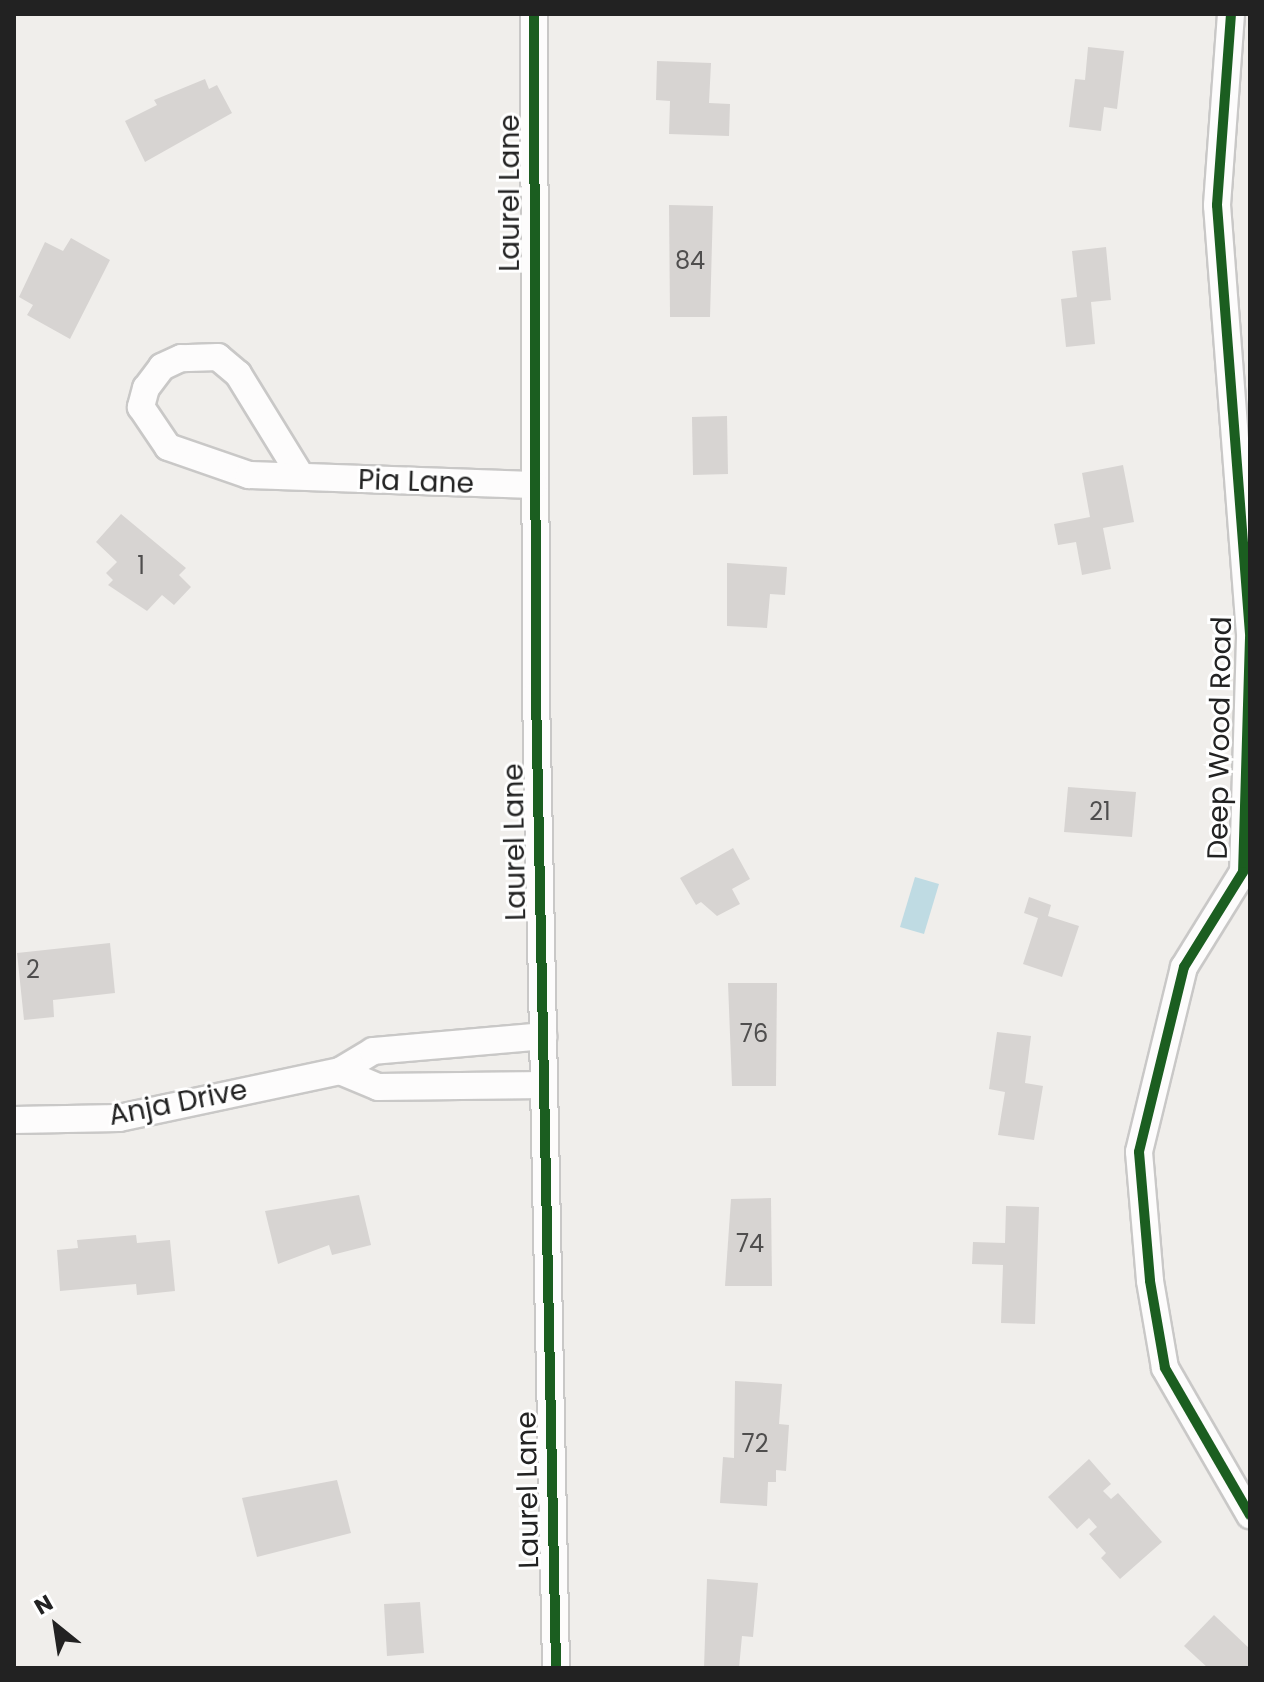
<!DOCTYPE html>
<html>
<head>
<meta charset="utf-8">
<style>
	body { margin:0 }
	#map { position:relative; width:1264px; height:1682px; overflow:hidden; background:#f0eeeb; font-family:Poppins,sans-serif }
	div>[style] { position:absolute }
	.water>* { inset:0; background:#bfdbe3 }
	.building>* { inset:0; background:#d7d4d2 }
	.roads { filter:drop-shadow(2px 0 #c9c8c7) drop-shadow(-2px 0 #c9c8c7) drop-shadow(0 2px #c9c8c7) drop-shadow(0 -2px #c9c8c7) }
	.minor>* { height:26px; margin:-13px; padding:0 13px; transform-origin:13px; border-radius:13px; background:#fdfcfc }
	.cycleway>* { height:10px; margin:-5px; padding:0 5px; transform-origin:5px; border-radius:5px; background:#1b5e20 }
	span { translate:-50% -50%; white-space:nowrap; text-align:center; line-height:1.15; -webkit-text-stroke:6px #fff; paint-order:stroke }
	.number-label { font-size:24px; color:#4f4e4e }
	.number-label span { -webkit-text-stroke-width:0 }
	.street-label { font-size:28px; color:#222 }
	.frame { position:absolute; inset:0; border:16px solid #222; pointer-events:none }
	.north { position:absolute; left:16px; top:1586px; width:80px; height:80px; -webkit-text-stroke:6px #fff; paint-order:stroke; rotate:330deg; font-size:22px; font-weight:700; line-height:32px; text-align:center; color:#222 }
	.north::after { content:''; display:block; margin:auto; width:28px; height:36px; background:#222; clip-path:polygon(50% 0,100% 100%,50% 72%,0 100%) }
</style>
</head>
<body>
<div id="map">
	<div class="water">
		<i style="clip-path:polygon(915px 877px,939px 884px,924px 934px,900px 927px)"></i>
	</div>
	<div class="building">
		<i style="clip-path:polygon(1088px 47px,1124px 51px,1117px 109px,1104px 107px,1101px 131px,1069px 127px,1075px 79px,1085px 80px)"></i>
		<i style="clip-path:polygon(657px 61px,711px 63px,709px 103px,730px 104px,729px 136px,669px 134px,670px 101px,656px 100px)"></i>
		<i style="clip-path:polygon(205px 79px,209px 89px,217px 85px,232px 113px,145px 162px,125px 121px,157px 105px,154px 100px)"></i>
		<i style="clip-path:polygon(669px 205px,713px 206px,710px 317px,670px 317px)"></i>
		<i style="clip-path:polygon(71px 238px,110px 260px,70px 339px,27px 315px,33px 305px,19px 297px,45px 242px,63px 251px)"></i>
		<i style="clip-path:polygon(1106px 247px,1111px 300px,1091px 302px,1095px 344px,1066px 347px,1061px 299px,1077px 297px,1072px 251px)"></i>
		<i style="clip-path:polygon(727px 416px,728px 474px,693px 475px,692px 417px)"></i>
		<i style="clip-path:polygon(1123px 465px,1134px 522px,1103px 528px,1111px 569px,1082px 575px,1076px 542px,1058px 545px,1054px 524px,1090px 517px,1082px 473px)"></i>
		<i style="clip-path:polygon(121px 514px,186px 568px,179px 575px,191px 587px,174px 605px,162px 595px,147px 611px,108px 585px,113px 580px,106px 573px,117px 562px,96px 542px)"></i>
		<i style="clip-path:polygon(727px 563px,787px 567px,785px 595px,770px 594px,767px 628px,727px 626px)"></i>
		<i style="clip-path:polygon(1068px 787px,1136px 792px,1132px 837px,1064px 832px)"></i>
		<i style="clip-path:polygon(733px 848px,750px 879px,732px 889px,740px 904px,717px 916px,701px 902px,696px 905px,680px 878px)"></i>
		<i style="clip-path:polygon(1029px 897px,1051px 905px,1048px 916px,1079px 926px,1062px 977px,1023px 964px,1038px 918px,1024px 913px)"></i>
		<i style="clip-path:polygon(110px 943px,115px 993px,53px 1000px,54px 1017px,24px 1020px,17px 953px)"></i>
		<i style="clip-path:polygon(728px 983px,777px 983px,776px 1086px,732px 1086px)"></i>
		<i style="clip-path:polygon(997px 1032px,1031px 1036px,1025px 1083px,1043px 1086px,1034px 1140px,998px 1135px,1005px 1092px,989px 1089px)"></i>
		<i style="clip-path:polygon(359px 1195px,371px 1245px,332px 1255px,329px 1245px,278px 1264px,265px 1211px)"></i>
		<i style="clip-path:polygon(771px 1198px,772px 1286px,725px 1286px,731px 1199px)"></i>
		<i style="clip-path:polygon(1006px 1206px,1039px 1207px,1035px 1324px,1001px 1323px,1003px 1265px,972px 1264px,973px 1242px,1005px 1243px)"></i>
		<i style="clip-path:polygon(136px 1235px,137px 1243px,170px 1240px,175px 1291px,137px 1295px,136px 1284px,60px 1291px,57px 1250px,78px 1248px,77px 1240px)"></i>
		<i style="clip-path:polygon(735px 1381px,782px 1384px,779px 1424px,789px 1425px,786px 1471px,776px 1470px,776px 1482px,768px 1482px,767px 1506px,720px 1503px,723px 1457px,734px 1458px)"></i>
		<i style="clip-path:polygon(1089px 1459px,1111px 1484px,1103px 1491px,1111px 1499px,1118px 1493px,1162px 1542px,1120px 1579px,1101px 1558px,1106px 1553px,1089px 1534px,1097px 1527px,1089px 1518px,1077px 1529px,1048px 1497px)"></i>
		<i style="clip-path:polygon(337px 1480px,351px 1533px,257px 1557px,242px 1498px)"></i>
		<i style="clip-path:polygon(707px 1579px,758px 1583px,753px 1637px,742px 1636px,739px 1668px,704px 1668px)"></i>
		<i style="clip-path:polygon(420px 1602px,424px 1653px,387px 1656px,384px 1604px)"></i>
		<i style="clip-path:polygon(1214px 1615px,1250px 1649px,1250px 1668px,1208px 1668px,1184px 1646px)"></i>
	</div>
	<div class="roads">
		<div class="minor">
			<i style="left:534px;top:14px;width:681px;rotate:89.83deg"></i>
			<i style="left:536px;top:695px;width:973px;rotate:88.82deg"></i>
			<i style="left:1231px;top:14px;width:192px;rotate:94.2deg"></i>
			<i style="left:1217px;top:205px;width:434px;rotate:85.6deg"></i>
			<i style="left:1250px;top:638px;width:234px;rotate:91.7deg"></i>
			<i style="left:1243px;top:872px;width:112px;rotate:121.8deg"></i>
			<i style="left:1184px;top:967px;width:190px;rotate:103.7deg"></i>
			<i style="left:1139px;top:1152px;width:129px;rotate:85.1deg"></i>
			<i style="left:1150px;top:1281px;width:88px;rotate:80.2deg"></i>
			<i style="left:1165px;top:1368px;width:170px;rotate:60deg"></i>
			<i style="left:299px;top:473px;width:116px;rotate:-121.6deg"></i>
			<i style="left:238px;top:374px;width:26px;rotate:-140deg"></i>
			<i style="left:218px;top:357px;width:37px;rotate:178deg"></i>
			<i style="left:181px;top:358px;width:21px;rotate:155deg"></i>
			<i style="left:162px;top:367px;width:26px;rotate:127deg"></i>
			<i style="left:146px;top:388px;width:20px;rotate:105deg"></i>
			<i style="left:141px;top:407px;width:48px;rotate:56deg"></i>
			<i style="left:168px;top:447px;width:86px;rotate:19.1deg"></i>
			<i style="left:249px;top:475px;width:285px;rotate:2deg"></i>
			<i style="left:340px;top:1071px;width:41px;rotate:22.8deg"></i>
			<i style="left:378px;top:1087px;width:166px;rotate:-0.7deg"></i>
			<i style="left:14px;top:1120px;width:105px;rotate:-1.1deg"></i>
			<i style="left:119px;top:1118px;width:226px;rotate:-12deg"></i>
			<i style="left:340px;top:1071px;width:39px;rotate:-31deg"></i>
			<i style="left:373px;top:1051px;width:171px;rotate:-5deg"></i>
		</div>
	</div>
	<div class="cycleway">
		<i style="left:534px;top:14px;width:681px;rotate:89.83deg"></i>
		<i style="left:536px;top:695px;width:973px;rotate:88.82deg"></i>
		<i style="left:1231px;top:14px;width:192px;rotate:94.2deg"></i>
		<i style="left:1217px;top:205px;width:434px;rotate:85.6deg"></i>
		<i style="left:1250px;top:638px;width:234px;rotate:91.7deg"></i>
		<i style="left:1243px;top:872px;width:112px;rotate:121.8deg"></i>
		<i style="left:1184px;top:967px;width:190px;rotate:103.7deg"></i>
		<i style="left:1139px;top:1152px;width:129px;rotate:85.1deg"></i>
		<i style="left:1150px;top:1281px;width:88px;rotate:80.2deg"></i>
		<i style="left:1165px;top:1368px;width:170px;rotate:60deg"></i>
	</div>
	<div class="number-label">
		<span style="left:690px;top:261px">84</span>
		<span style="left:141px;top:566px">1</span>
		<span style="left:1100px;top:812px">21</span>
		<span style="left:33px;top:970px">2</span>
		<span style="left:754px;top:1034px">76</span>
		<span style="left:750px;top:1244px">74</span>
		<span style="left:755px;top:1444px">72</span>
	</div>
	<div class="street-label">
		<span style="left:510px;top:193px;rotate:-90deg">Laurel Lane</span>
		<span style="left:416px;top:482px;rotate:2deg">Pia Lane</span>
		<span style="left:1220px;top:738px;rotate:-89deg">Deep Wood Road</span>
		<span style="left:515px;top:842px;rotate:-91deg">Laurel Lane</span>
		<span style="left:178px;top:1103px;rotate:-11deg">Anja Drive</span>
		<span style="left:528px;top:1490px;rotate:-91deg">Laurel Lane</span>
	</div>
	<div class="frame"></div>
	<div class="north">N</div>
</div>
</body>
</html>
